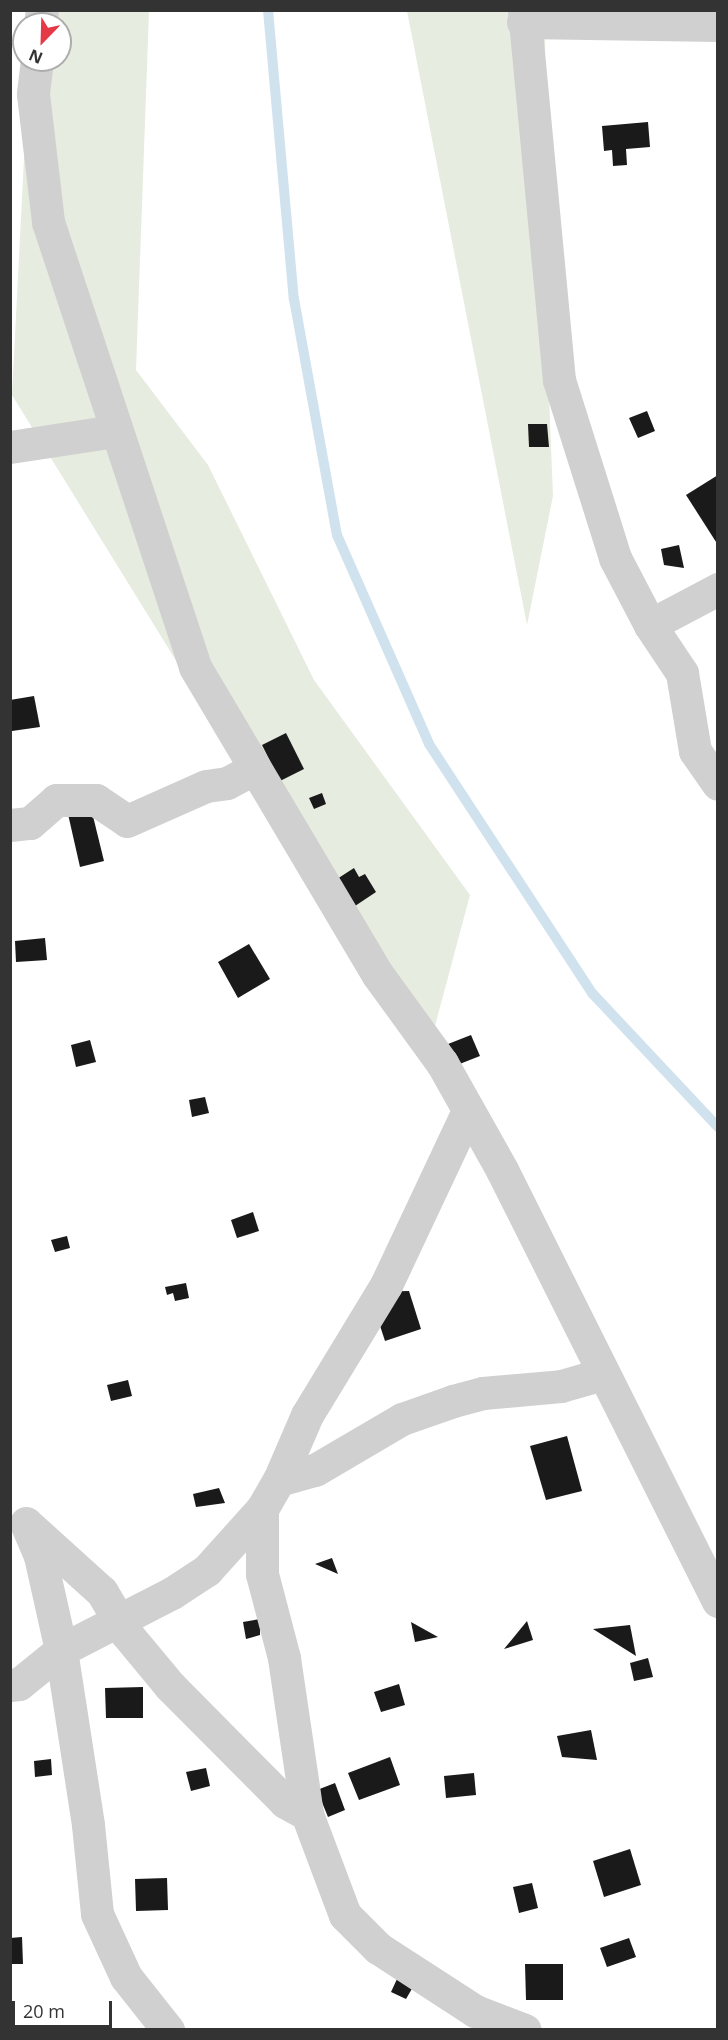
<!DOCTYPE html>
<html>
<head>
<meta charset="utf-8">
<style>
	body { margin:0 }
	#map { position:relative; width:728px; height:2040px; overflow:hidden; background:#fff; font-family:"Open Sans",sans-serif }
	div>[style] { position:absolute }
	.green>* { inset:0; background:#e6ecdf }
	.stream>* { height:10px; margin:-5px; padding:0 5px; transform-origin:5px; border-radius:5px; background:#cfe2ee }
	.building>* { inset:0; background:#1a1a1a }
	.minor>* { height:33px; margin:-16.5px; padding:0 16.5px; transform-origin:16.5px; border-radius:16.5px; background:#d0d0d0 }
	span { translate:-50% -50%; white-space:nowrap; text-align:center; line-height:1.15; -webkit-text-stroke:6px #fff; paint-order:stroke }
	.frame { position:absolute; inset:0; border:12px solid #333; pointer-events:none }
	.north { position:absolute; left:12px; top:12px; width:60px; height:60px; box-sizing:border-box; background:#fff; border:2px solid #adadad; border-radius:50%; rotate:203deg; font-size:16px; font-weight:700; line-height:24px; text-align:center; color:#333 }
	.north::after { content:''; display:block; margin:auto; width:21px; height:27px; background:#e63946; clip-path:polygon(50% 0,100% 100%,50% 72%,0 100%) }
	.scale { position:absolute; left:12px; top:2001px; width:100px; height:27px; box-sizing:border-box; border:3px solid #333; border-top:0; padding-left:8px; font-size:18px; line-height:21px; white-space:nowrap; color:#333; -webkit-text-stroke:4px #fff; paint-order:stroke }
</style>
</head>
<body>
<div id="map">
	<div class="green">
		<i style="clip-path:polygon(31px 11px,149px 11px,136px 370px,208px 465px,314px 680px,470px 895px,435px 1026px,372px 978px,12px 395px,29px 60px,60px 60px,60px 24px,31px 24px)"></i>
		<i style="clip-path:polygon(407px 11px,546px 11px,541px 197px,553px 496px,527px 625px)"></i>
	</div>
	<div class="stream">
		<i style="left:268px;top:10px;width:290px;rotate:84.9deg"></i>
		<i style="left:294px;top:299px;width:240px;rotate:79.7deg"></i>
		<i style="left:337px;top:535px;width:228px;rotate:66.2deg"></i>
		<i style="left:429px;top:744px;width:298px;rotate:56.8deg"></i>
		<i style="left:592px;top:993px;width:184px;rotate:46.8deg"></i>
	</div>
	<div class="building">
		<i style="clip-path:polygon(648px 122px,650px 147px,626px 149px,627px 165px,613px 166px,612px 150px,604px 151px,602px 126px)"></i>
		<i style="clip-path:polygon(647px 411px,655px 431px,638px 438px,629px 418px)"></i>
		<i style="clip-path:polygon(528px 424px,547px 424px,549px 447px,529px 447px)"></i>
		<i style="clip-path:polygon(718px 475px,718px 545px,686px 495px)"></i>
		<i style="clip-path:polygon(679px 545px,684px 568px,664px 565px,661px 549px)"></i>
		<i style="clip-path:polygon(34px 696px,40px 727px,12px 731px,10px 700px)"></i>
		<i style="clip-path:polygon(286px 733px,304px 769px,280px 781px,262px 745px)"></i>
		<i style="clip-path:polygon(322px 793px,326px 804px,314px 809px,309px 798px)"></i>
		<i style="clip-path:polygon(91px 808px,104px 861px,80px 867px,68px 814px)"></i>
		<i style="clip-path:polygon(354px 868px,359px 877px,365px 874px,376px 892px,355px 906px,337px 879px)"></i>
		<i style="clip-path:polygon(45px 938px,47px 960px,16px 962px,15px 941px)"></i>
		<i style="clip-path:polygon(249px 944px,270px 979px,238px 998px,218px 962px)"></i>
		<i style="clip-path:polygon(471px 1035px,480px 1056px,457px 1065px,448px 1044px)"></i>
		<i style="clip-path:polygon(90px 1040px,96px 1062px,76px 1067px,71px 1045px)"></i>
		<i style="clip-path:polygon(205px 1097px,209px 1113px,192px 1117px,189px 1100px)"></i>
		<i style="clip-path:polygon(253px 1212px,259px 1231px,237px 1238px,231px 1220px)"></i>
		<i style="clip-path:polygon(67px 1236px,70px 1248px,55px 1252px,51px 1240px)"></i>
		<i style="clip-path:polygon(186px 1283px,189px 1298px,175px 1301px,173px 1293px,167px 1295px,165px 1287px)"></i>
		<i style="clip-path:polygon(409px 1291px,421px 1329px,385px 1341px,369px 1292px)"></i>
		<i style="clip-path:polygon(128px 1380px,132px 1396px,111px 1401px,107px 1385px)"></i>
		<i style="clip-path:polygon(567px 1436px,582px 1491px,546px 1500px,530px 1446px)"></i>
		<i style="clip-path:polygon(219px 1488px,225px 1503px,196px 1507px,193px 1494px)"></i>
		<i style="clip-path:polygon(332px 1558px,338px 1574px,315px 1564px)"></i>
		<i style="clip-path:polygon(260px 1619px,260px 1635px,246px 1639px,243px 1622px)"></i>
		<i style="clip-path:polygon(527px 1621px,533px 1640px,504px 1649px)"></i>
		<i style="clip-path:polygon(411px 1622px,438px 1637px,415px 1642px)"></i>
		<i style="clip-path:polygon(630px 1625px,636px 1656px,593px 1629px)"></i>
		<i style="clip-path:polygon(648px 1658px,653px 1677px,634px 1681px,630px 1663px)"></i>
		<i style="clip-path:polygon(399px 1684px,405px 1705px,381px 1712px,374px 1692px)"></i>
		<i style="clip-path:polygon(143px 1687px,143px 1718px,106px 1718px,105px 1688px)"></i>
		<i style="clip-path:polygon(591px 1730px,597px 1760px,562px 1757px,557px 1736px)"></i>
		<i style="clip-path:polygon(390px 1757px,400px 1785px,359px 1800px,348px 1773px)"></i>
		<i style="clip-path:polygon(51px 1759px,52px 1775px,35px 1777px,34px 1761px)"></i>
		<i style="clip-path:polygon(206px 1768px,210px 1786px,191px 1791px,186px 1772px)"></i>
		<i style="clip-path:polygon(474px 1773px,476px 1795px,446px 1798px,444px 1776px)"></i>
		<i style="clip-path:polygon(335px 1783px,345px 1810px,328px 1817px,317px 1790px)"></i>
		<i style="clip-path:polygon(630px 1849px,641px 1885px,604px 1897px,593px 1861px)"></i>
		<i style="clip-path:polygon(167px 1878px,168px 1910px,136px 1911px,135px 1879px)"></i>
		<i style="clip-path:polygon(532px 1883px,538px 1908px,519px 1913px,513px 1887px)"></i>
		<i style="clip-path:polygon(22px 1937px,23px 1964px,10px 1964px,10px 1938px)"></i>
		<i style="clip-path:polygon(629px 1938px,636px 1957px,607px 1967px,600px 1948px)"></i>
		<i style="clip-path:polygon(525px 1964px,563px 1964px,563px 2000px,526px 2000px)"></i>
		<i style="clip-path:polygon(397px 1979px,413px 1987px,406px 1999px,391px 1992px)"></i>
	</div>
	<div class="minor">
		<i style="left:524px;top:10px;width:372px;rotate:84.6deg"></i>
		<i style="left:559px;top:380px;width:187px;rotate:72.5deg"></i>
		<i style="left:615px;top:558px;width:76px;rotate:62.4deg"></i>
		<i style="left:650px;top:625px;width:58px;rotate:56.3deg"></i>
		<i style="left:682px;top:673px;width:79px;rotate:80.5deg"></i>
		<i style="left:695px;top:751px;width:40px;rotate:55.1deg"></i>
		<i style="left:523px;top:22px;width:195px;rotate:0.9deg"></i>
		<i style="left:40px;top:24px;width:14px;rotate:-82deg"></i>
		<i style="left:37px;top:60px;width:34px;rotate:97deg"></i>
		<i style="left:33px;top:94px;width:129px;rotate:83.3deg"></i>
		<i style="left:48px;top:222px;width:469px;rotate:71.7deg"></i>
		<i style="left:195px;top:667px;width:358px;rotate:59.3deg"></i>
		<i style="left:378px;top:975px;width:109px;rotate:54deg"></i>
		<i style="left:442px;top:1063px;width:123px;rotate:60.7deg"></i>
		<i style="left:502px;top:1170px;width:482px;rotate:63.4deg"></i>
		<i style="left:10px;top:447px;width:105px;rotate:-8.7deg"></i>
		<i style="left:650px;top:625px;width:77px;rotate:-27.9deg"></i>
		<i style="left:10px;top:825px;width:20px;rotate:-6deg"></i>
		<i style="left:30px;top:823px;width:35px;rotate:-41deg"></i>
		<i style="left:56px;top:800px;width:40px"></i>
		<i style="left:96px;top:800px;width:37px;rotate:34deg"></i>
		<i style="left:127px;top:821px;width:86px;rotate:-23.9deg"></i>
		<i style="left:206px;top:786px;width:21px;rotate:-8deg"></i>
		<i style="left:227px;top:783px;width:30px;rotate:-28deg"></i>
		<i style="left:279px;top:1480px;width:37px;rotate:-16deg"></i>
		<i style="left:315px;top:1470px;width:101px;rotate:-30.4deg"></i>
		<i style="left:402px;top:1419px;width:54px;rotate:-19.4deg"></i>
		<i style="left:453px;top:1401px;width:31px;rotate:-15deg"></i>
		<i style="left:483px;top:1393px;width:78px;rotate:-5.1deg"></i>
		<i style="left:561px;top:1386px;width:44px;rotate:-15.9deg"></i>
		<i style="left:262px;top:1509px;width:65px;rotate:90deg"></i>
		<i style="left:262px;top:1574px;width:87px;rotate:75.3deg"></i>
		<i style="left:284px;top:1658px;width:158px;rotate:81.6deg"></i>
		<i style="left:307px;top:1814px;width:108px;rotate:69.4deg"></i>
		<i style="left:345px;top:1915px;width:47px;rotate:45deg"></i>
		<i style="left:378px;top:1948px;width:116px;rotate:33deg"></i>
		<i style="left:475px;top:2011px;width:53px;rotate:20.8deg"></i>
		<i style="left:26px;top:1523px;width:36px;rotate:67deg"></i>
		<i style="left:40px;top:1556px;width:96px;rotate:77.4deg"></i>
		<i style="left:61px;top:1650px;width:177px;rotate:81.2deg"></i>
		<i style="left:88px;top:1825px;width:89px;rotate:84.2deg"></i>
		<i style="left:97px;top:1914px;width:69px;rotate:65.3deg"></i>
		<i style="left:126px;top:1977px;width:68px;rotate:51.6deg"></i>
		<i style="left:29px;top:1526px;width:98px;rotate:42.1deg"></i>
		<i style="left:102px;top:1592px;width:48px;rotate:59.7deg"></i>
		<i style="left:126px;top:1633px;width:69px;rotate:50.3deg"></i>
		<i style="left:170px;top:1686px;width:163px;rotate:45.2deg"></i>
		<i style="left:285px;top:1802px;width:25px;rotate:29deg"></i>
		<i style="left:10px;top:1685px;width:9px;rotate:-6deg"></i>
		<i style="left:19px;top:1684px;width:54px;rotate:-39deg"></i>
		<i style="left:61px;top:1650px;width:125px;rotate:-27.2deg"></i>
		<i style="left:172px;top:1593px;width:42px;rotate:-33.3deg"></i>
		<i style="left:207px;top:1570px;width:82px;rotate:-48deg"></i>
		<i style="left:262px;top:1509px;width:34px;rotate:-60deg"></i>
		<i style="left:279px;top:1480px;width:71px;rotate:-66.7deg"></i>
		<i style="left:307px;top:1415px;width:152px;rotate:-58.7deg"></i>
		<i style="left:386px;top:1285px;width:192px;rotate:-64.8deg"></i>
	</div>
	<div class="frame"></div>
	<div class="north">N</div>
	<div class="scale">20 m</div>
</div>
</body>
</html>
